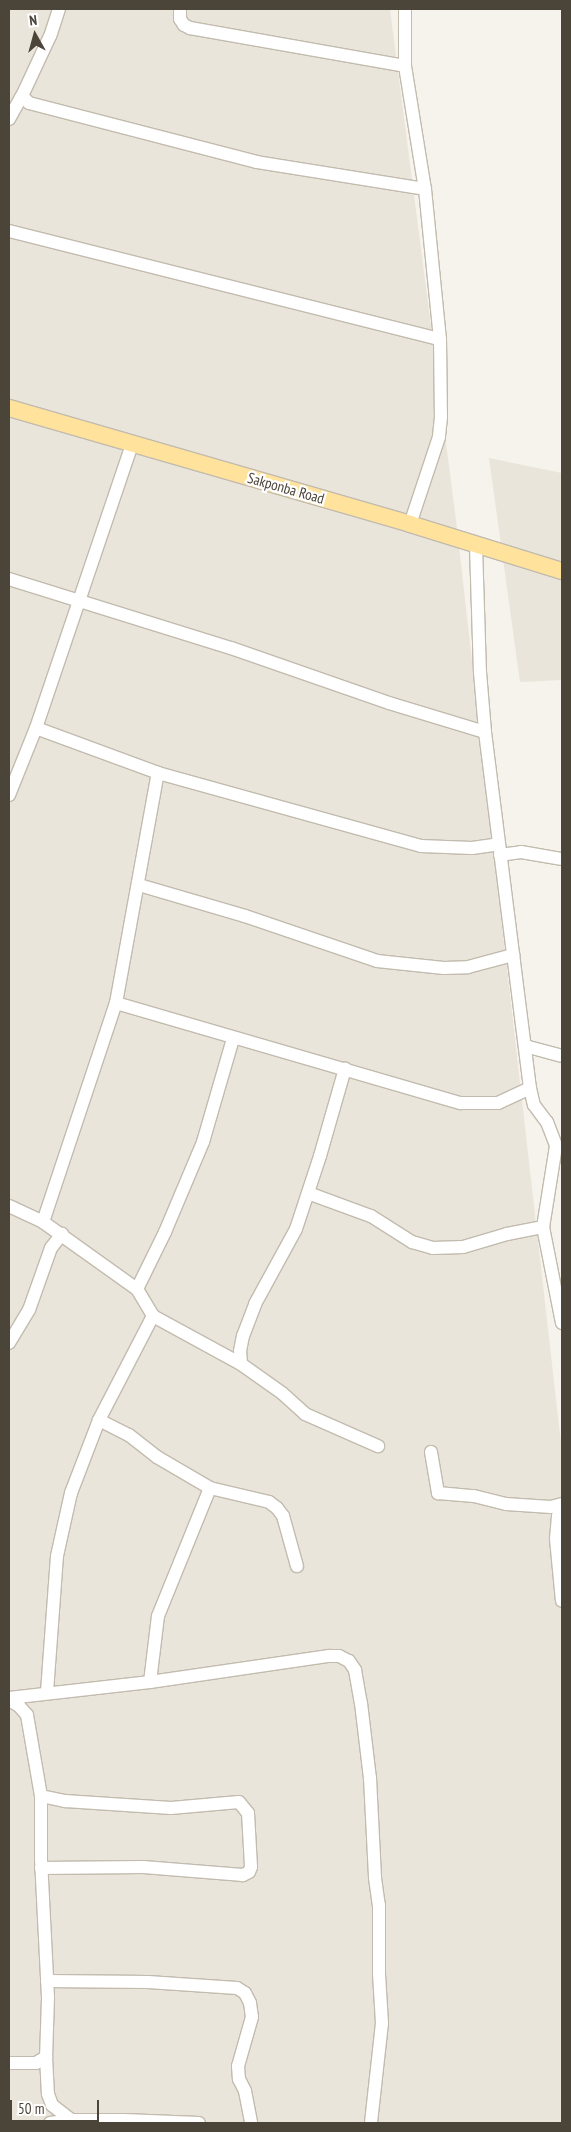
<!DOCTYPE html>
<html>
<head>
<meta charset="utf-8">
<style>
	body { margin:0 }
	#map { position:relative; width:571px; height:2132px; overflow:hidden; background:#f6f3ec; font-family:"PT Sans Narrow",sans-serif }
	div>[style] { position:absolute }
	.residential>* { inset:0; background:#eae5da }
	.roads { filter:drop-shadow(1px 0 #c2bbae) drop-shadow(-1px 0 #c2bbae) drop-shadow(0 1px #c2bbae) drop-shadow(0 -1px #c2bbae) }
	.minor>* { height:12px; margin:-6px; padding:0 6px; transform-origin:6px; border-radius:6px; background:#fff }
	.major>* { height:16px; margin:-8px; padding:0 8px; transform-origin:8px; border-radius:8px; background:#ffe39c }
	span { translate:-50% -50%; white-space:nowrap; text-align:center; line-height:1.15; -webkit-text-stroke:4.5px #fff; paint-order:stroke }
	.street-label { font-size:15px; color:#4b4439 }
	.frame { position:absolute; inset:0; border:10px solid #4b4439; pointer-events:none }
	.north { position:absolute; left:10px; top:10px; width:50px; height:50px; -webkit-text-stroke:4px #fff; paint-order:stroke; rotate:353deg; font-size:14px; font-weight:700; line-height:20px; text-align:center; color:#4b4439 }
	.north::after { content:''; display:block; margin:auto; width:18px; height:22px; background:#4b4439; clip-path:polygon(50% 0,100% 100%,50% 72%,0 100%) }
	.scale { position:absolute; left:10px; top:2100px; width:89px; height:22px; box-sizing:border-box; border:2px solid #4b4439; border-top:0; padding-left:6px; font-size:15px; line-height:18px; white-space:nowrap; color:#4b4439; -webkit-text-stroke:4px #fff; paint-order:stroke }
</style>
</head>
<body>
<div id="map">
	<div class="residential">
		<i style="clip-path:polygon(9px 9px,390px 9px,456px 520px,562px 1452px,562px 2123px,9px 2123px)"></i>
		<i style="clip-path:polygon(489px 458px,562px 473px,562px 680px,520px 682px)"></i>
	</div>
	<div class="roads">
		<div class="minor">
			<i style="left:59px;top:9px;width:28px;rotate:108deg"></i>
			<i style="left:50px;top:36px;width:66px;rotate:115deg"></i>
			<i style="left:22px;top:96px;width:10px;rotate:45deg"></i>
			<i style="left:29px;top:103px;width:236px;rotate:14.5deg"></i>
			<i style="left:257px;top:162px;width:170px;rotate:9.1deg"></i>
			<i style="left:180px;top:9px;width:10px;rotate:90deg"></i>
			<i style="left:180px;top:19px;width:7px;rotate:56deg"></i>
			<i style="left:184px;top:25px;width:7px;rotate:27deg"></i>
			<i style="left:190px;top:28px;width:218px;rotate:10deg"></i>
			<i style="left:405px;top:9px;width:57px;rotate:90deg"></i>
			<i style="left:405px;top:66px;width:125px;rotate:80.8deg"></i>
			<i style="left:425px;top:189px;width:151px;rotate:84.3deg"></i>
			<i style="left:440px;top:339px;width:78px;rotate:89.3deg"></i>
			<i style="left:441px;top:417px;width:20px;rotate:96deg"></i>
			<i style="left:439px;top:437px;width:92px;rotate:108.4deg"></i>
			<i style="left:9px;top:119px;width:26px;rotate:-61deg"></i>
			<i style="left:9px;top:231px;width:444px;rotate:14.1deg"></i>
			<i style="left:476px;top:546px;width:126px;rotate:88.2deg"></i>
			<i style="left:480px;top:672px;width:60px;rotate:85.2deg"></i>
			<i style="left:485px;top:732px;width:359px;rotate:82.8deg"></i>
			<i style="left:530px;top:1088px;width:17px;rotate:77deg"></i>
			<i style="left:534px;top:1105px;width:21px;rotate:53deg"></i>
			<i style="left:547px;top:1122px;width:26px;rotate:69deg"></i>
			<i style="left:556px;top:1146px;width:82px;rotate:99.1deg"></i>
			<i style="left:543px;top:1227px;width:98px;rotate:78.8deg"></i>
			<i style="left:9px;top:579px;width:232px;rotate:17.3deg"></i>
			<i style="left:231px;top:648px;width:167px;rotate:19.2deg"></i>
			<i style="left:389px;top:703px;width:100px;rotate:16.8deg"></i>
			<i style="left:36px;top:728px;width:130px;rotate:20.2deg"></i>
			<i style="left:158px;top:773px;width:273px;rotate:15.5deg"></i>
			<i style="left:421px;top:846px;width:51px;rotate:2.2deg"></i>
			<i style="left:472px;top:848px;width:27px;rotate:-8deg"></i>
			<i style="left:9px;top:795px;width:72px;rotate:-68.1deg"></i>
			<i style="left:36px;top:728px;width:300px;rotate:-71.3deg"></i>
			<i style="left:500px;top:855px;width:21px;rotate:-8deg"></i>
			<i style="left:521px;top:852px;width:42px;rotate:9.7deg"></i>
			<i style="left:139px;top:885px;width:110px;rotate:16.3deg"></i>
			<i style="left:245px;top:916px;width:139px;rotate:18.8deg"></i>
			<i style="left:377px;top:961px;width:67px;rotate:6deg"></i>
			<i style="left:444px;top:968px;width:24px;rotate:-2deg"></i>
			<i style="left:468px;top:967px;width:47px;rotate:-14.9deg"></i>
			<i style="left:116px;top:1003px;width:359px;rotate:16.2deg"></i>
			<i style="left:461px;top:1103px;width:37px"></i>
			<i style="left:498px;top:1103px;width:35px;rotate:-25deg"></i>
			<i style="left:525px;top:1046px;width:38px;rotate:15deg"></i>
			<i style="left:308px;top:1193px;width:67px;rotate:20.1deg"></i>
			<i style="left:371px;top:1216px;width:49px;rotate:32.4deg"></i>
			<i style="left:412px;top:1242px;width:22px;rotate:16deg"></i>
			<i style="left:433px;top:1248px;width:30px;rotate:-2deg"></i>
			<i style="left:463px;top:1247px;width:46px;rotate:-16.5deg"></i>
			<i style="left:507px;top:1234px;width:37px;rotate:-11deg"></i>
			<i style="left:9px;top:1206px;width:38px;rotate:25deg"></i>
			<i style="left:43px;top:1222px;width:231px;rotate:-71.6deg"></i>
			<i style="left:116px;top:1003px;width:234px;rotate:-79.7deg"></i>
			<i style="left:43px;top:1222px;width:115px;rotate:35.5deg"></i>
			<i style="left:137px;top:1289px;width:31px;rotate:59deg"></i>
			<i style="left:153px;top:1316px;width:100px;rotate:28.6deg"></i>
			<i style="left:241px;top:1364px;width:50px;rotate:35.3deg"></i>
			<i style="left:282px;top:1393px;width:31px;rotate:42deg"></i>
			<i style="left:305px;top:1414px;width:80px;rotate:23.7deg"></i>
			<i style="left:137px;top:1289px;width:64px;rotate:-63.8deg"></i>
			<i style="left:165px;top:1232px;width:98px;rotate:-67.1deg"></i>
			<i style="left:203px;top:1142px;width:107px;rotate:-73.8deg"></i>
			<i style="left:9px;top:1343px;width:39px;rotate:-59deg"></i>
			<i style="left:29px;top:1310px;width:66px;rotate:-70.5deg"></i>
			<i style="left:51px;top:1248px;width:18px;rotate:-52deg"></i>
			<i style="left:241px;top:1364px;width:13px;rotate:-94deg"></i>
			<i style="left:240px;top:1351px;width:15px;rotate:-79deg"></i>
			<i style="left:243px;top:1336px;width:34px;rotate:-69deg"></i>
			<i style="left:255px;top:1304px;width:85px;rotate:-61.3deg"></i>
			<i style="left:296px;top:1229px;width:77px;rotate:-71.8deg"></i>
			<i style="left:320px;top:1156px;width:91px;rotate:-74deg"></i>
			<i style="left:99px;top:1420px;width:34px;rotate:27deg"></i>
			<i style="left:129px;top:1435px;width:36px;rotate:38deg"></i>
			<i style="left:157px;top:1457px;width:61px;rotate:30.3deg"></i>
			<i style="left:210px;top:1488px;width:61px;rotate:13.3deg"></i>
			<i style="left:269px;top:1502px;width:10px;rotate:37deg"></i>
			<i style="left:277px;top:1508px;width:10px;rotate:53deg"></i>
			<i style="left:283px;top:1516px;width:52px;rotate:74.4deg"></i>
			<i style="left:431px;top:1452px;width:42px;rotate:80.3deg"></i>
			<i style="left:438px;top:1493px;width:36px;rotate:5deg"></i>
			<i style="left:474px;top:1496px;width:33px;rotate:14deg"></i>
			<i style="left:506px;top:1504px;width:45px;rotate:3.8deg"></i>
			<i style="left:551px;top:1507px;width:11px;rotate:-15deg"></i>
			<i style="left:562px;top:1510px;width:7px;rotate:124deg"></i>
			<i style="left:558px;top:1516px;width:23px;rotate:95deg"></i>
			<i style="left:556px;top:1539px;width:62px;rotate:84.5deg"></i>
			<i style="left:150px;top:1682px;width:66px;rotate:-83.1deg"></i>
			<i style="left:158px;top:1616px;width:138px;rotate:-67.9deg"></i>
			<i style="left:47px;top:1692px;width:136px;rotate:-85.8deg"></i>
			<i style="left:57px;top:1556px;width:65px;rotate:-77.5deg"></i>
			<i style="left:71px;top:1493px;width:78px;rotate:-69deg"></i>
			<i style="left:99px;top:1420px;width:117px;rotate:-62.6deg"></i>
			<i style="left:9px;top:1698px;width:142px;rotate:-6.5deg"></i>
			<i style="left:150px;top:1682px;width:181px;rotate:-8.3deg"></i>
			<i style="left:329px;top:1656px;width:10px"></i>
			<i style="left:339px;top:1656px;width:11px;rotate:27deg"></i>
			<i style="left:349px;top:1661px;width:11px;rotate:56deg"></i>
			<i style="left:355px;top:1670px;width:34px;rotate:80deg"></i>
			<i style="left:361px;top:1703px;width:76px;rotate:83.2deg"></i>
			<i style="left:370px;top:1778px;width:100px;rotate:87.1deg"></i>
			<i style="left:375px;top:1878px;width:27px;rotate:82deg"></i>
			<i style="left:379px;top:1905px;width:69px;rotate:90deg"></i>
			<i style="left:379px;top:1974px;width:49px;rotate:86.5deg"></i>
			<i style="left:382px;top:2023px;width:101px;rotate:96.3deg"></i>
			<i style="left:9px;top:1700px;width:12px;rotate:31deg"></i>
			<i style="left:19px;top:1706px;width:12px;rotate:48deg"></i>
			<i style="left:27px;top:1715px;width:82px;rotate:80.2deg"></i>
			<i style="left:41px;top:1796px;width:63px;rotate:90deg"></i>
			<i style="left:41px;top:1859px;width:139px;rotate:87.1deg"></i>
			<i style="left:48px;top:1998px;width:59px;rotate:91.9deg"></i>
			<i style="left:46px;top:2057px;width:37px;rotate:87deg"></i>
			<i style="left:48px;top:2094px;width:12px;rotate:70deg"></i>
			<i style="left:52px;top:2105px;width:24px;rotate:38deg"></i>
			<i style="left:41px;top:1796px;width:25px;rotate:12deg"></i>
			<i style="left:65px;top:1801px;width:106px;rotate:3.8deg"></i>
			<i style="left:171px;top:1808px;width:68px;rotate:-5deg"></i>
			<i style="left:239px;top:1802px;width:14px;rotate:51deg"></i>
			<i style="left:248px;top:1813px;width:54px;rotate:86.8deg"></i>
			<i style="left:251px;top:1867px;width:5px;rotate:112deg"></i>
			<i style="left:249px;top:1872px;width:7px;rotate:153deg"></i>
			<i style="left:243px;top:1875px;width:100px;rotate:-175.4deg"></i>
			<i style="left:143px;top:1867px;width:102px;rotate:179.4deg"></i>
			<i style="left:47px;top:1981px;width:101px;rotate:0.6deg"></i>
			<i style="left:148px;top:1982px;width:89px;rotate:3.9deg"></i>
			<i style="left:237px;top:1988px;width:9px;rotate:32deg"></i>
			<i style="left:245px;top:1993px;width:11px;rotate:63deg"></i>
			<i style="left:250px;top:2003px;width:14px;rotate:82deg"></i>
			<i style="left:252px;top:2017px;width:51px;rotate:105.9deg"></i>
			<i style="left:238px;top:2066px;width:13px;rotate:86deg"></i>
			<i style="left:239px;top:2079px;width:13px;rotate:63deg"></i>
			<i style="left:245px;top:2091px;width:33px;rotate:79deg"></i>
			<i style="left:9px;top:2063px;width:27px"></i>
			<i style="left:36px;top:2063px;width:12px;rotate:-31deg"></i>
			<i style="left:50px;top:2123px;width:21px;rotate:-8deg"></i>
			<i style="left:71px;top:2120px;width:53px"></i>
			<i style="left:124px;top:2120px;width:75px;rotate:2.3deg"></i>
		</div>
		<div class="major">
			<i style="left:9px;top:408px;width:417px;rotate:16.1deg"></i>
			<i style="left:410px;top:524px;width:159px;rotate:17.2deg"></i>
		</div>
	</div>
	<div class="street-label">
		<span style="left:286px;top:488px;rotate:16deg">Sakponba Road</span>
	</div>
	<div class="frame"></div>
	<div class="north">N</div>
	<div class="scale">50 m</div>
</div>
</body>
</html>
